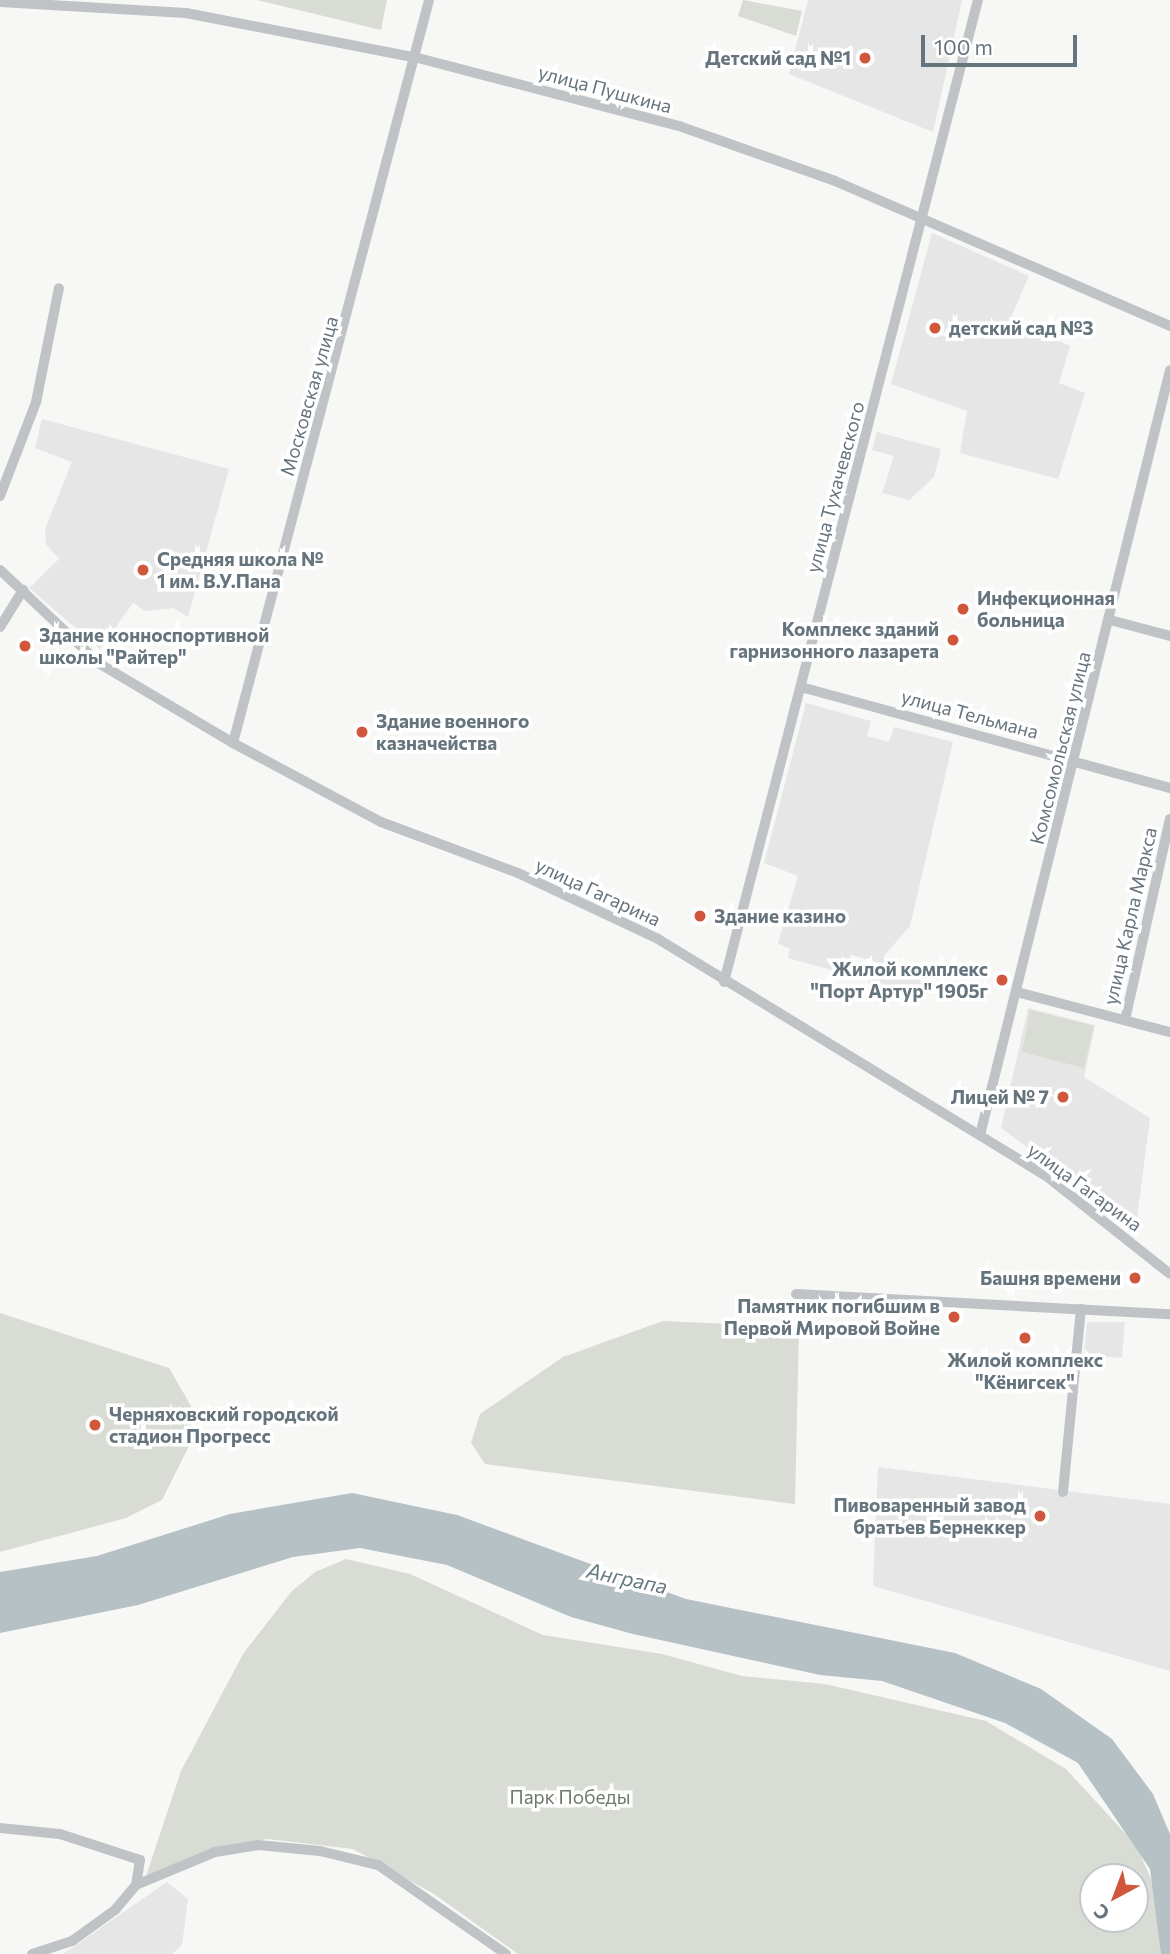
<!DOCTYPE html>
<html>
<head>
<meta charset="utf-8">
<style>
	body { margin:0 }
	#map { position:relative; width:1170px; height:1954px; overflow:hidden; background:#f7f7f5; font-family:Commissioner,sans-serif }
	div>[style] { position:absolute }
	.built>* { inset:0; background:#e5e6e5 }
	.green>* { inset:0; background:#d8dcd5 }
	.water>* { inset:0; background:#b6c1c5 }
	.minor>* { height:10px; margin:-5px; padding:0 5px; transform-origin:5px; border-radius:5px; background:#bfc3c6 }
	.dots>* { width:19px; height:19px; translate:-50% -50%; box-sizing:border-box; border:4px solid #fff; border-radius:50% }
	span { translate:-50% -50%; white-space:nowrap; text-align:center; line-height:1.15; -webkit-text-stroke:7px #fff; paint-order:stroke }
	.poi-label { font-size:19px; color:#66747d; font-weight:700 }
	.right { translate:-100% -50%; text-align:right }
	.left { translate:0 -50%; text-align:left }
	.street-label { font-size:19px; color:#66747d }
	.park-label { font-size:19px; color:#6d7a68 }
	.water-label { font-size:21px; color:#66797f; font-style:italic }
	.north { position:absolute; left:1079px; top:1863px; width:70px; height:70px; box-sizing:border-box; background:#fff; border:2px solid #c2c7cb; border-radius:50%; rotate:221deg; font-size:19px; font-weight:700; line-height:28px; text-align:center; color:#66747d }
	.north::after { content:''; display:block; margin:auto; width:24px; height:32px; background:#d0573c; clip-path:polygon(50% 0,100% 100%,50% 72%,0 100%) }
	.scale { position:absolute; left:921px; top:35px; width:156px; height:32px; box-sizing:border-box; border:4px solid #66747d; border-top:0; padding-left:9px; font-size:21px; line-height:24px; white-space:nowrap; color:#66747d; -webkit-text-stroke:5px #fff; paint-order:stroke }
</style>
</head>
<body>
<div id="map">
	<div class="built">
		<i style="clip-path:polygon(808px 0,962px 0,933px 132px,789px 74px)"></i>
		<i style="clip-path:polygon(932px 233px,1029px 276px,1010px 319px,1070px 346px,1059px 383px,1085px 393px,1058px 479px,960px 453px,967px 411px,891px 384px)"></i>
		<i style="clip-path:polygon(42px 419px,229px 469px,188px 617px,173px 608px,145px 611px,133px 603px,100px 649px,29px 588px,59px 559px,46px 544px,45px 529px,72px 462px,35px 448px)"></i>
		<i style="clip-path:polygon(877px 432px,941px 449px,934px 477px,909px 500px,882px 493px,894px 456px,872px 450px)"></i>
		<i style="clip-path:polygon(806px 703px,871px 721px,867px 736px,889px 742px,894px 727px,953px 742px,910px 926px,883px 957px,932px 974px,913px 1004px,868px 983px,877px 962px,851px 955px,846px 974px,788px 958px,790px 949px,778px 943px,798px 876px,764px 863px)"></i>
		<i style="clip-path:polygon(1028px 1008px,1095px 1025px,1084px 1077px,1150px 1118px,1136px 1226px,1001px 1128px)"></i>
		<i style="clip-path:polygon(1087px 1322px,1125px 1322px,1122px 1358px,1084px 1355px)"></i>
		<i style="clip-path:polygon(878px 1467px,1170px 1504px,1170px 1671px,873px 1586px)"></i>
		<i style="clip-path:polygon(167px 1882px,188px 1899px,182px 1945px,172px 1954px,63px 1954px)"></i>
	</div>
	<div class="green">
		<i style="clip-path:polygon(257px 0,387px 0,381px 30px)"></i>
		<i style="clip-path:polygon(743px 0,802px 11px,796px 36px,738px 16px)"></i>
		<i style="clip-path:polygon(1030px 1010px,1094px 1026px,1084px 1068px,1022px 1052px)"></i>
		<i style="clip-path:polygon(0 1313px,169px 1368px,191px 1406px,190px 1444px,162px 1500px,126px 1518px,0 1552px)"></i>
		<i style="clip-path:polygon(663px 1321px,799px 1327px,795px 1504px,485px 1464px,471px 1443px,480px 1414px,563px 1357px)"></i>
		<i style="clip-path:polygon(evenodd,346px 1559px,410px 1574px,543px 1635px,662px 1654px,742px 1676px,825px 1684px,986px 1721px,1066px 1769px,1136px 1845px,1156px 1890px,1161px 1954px,518px 1954px,434px 1894px,353px 1849px,267px 1839px,210px 1851px,145px 1879px,181px 1771px,243px 1654px,291px 1592px,315px 1572px,346px 1559px,1093px 1877px,1135px 1877px,1135px 1919px,1093px 1919px,1093px 1877px)"></i>
	</div>
	<div class="water">
		<i style="clip-path:polygon(352px 1493px,457px 1515px,686px 1599px,955px 1653px,1041px 1689px,1112px 1739px,1153px 1794px,1170px 1834px,1170px 1954px,1161px 1954px,1150px 1869px,1078px 1763px,1005px 1723px,882px 1681px,820px 1675px,633px 1634px,571px 1617px,447px 1565px,360px 1548px,293px 1557px,138px 1605px,0 1633px,0 1572px,97px 1556px,230px 1514px)"></i>
	</div>
	<div class="minor">
		<i style="left:0;top:2px;width:186px;rotate:3.4deg"></i>
		<i style="left:186px;top:13px;width:236px;rotate:11deg"></i>
		<i style="left:418px;top:58px;width:270px;rotate:14.6deg"></i>
		<i style="left:679px;top:126px;width:165px;rotate:19.4deg"></i>
		<i style="left:835px;top:181px;width:365px;rotate:23.4deg"></i>
		<i style="left:0;top:496px;width:101px;rotate:-69deg"></i>
		<i style="left:36px;top:402px;width:116px;rotate:-78.6deg"></i>
		<i style="left:0;top:570px;width:137px;rotate:43.2deg"></i>
		<i style="left:100px;top:664px;width:155px;rotate:30.7deg"></i>
		<i style="left:233px;top:743px;width:168px;rotate:28.1deg"></i>
		<i style="left:381px;top:822px;width:146px;rotate:20.4deg"></i>
		<i style="left:518px;top:873px;width:155px;rotate:25.2deg"></i>
		<i style="left:658px;top:939px;width:458px;rotate:31.4deg"></i>
		<i style="left:1049px;top:1178px;width:154px;rotate:38.4deg"></i>
		<i style="left:1110px;top:620px;width:62px;rotate:14.9deg"></i>
		<i style="left:0;top:627px;width:44px;rotate:-58.1deg"></i>
		<i style="left:801px;top:687px;width:383px;rotate:15.3deg"></i>
		<i style="left:233px;top:743px;width:768px;rotate:-75.22deg"></i>
		<i style="left:724px;top:982px;width:1014px;rotate:-75.5deg"></i>
		<i style="left:1017px;top:992px;width:158px;rotate:14.7deg"></i>
		<i style="left:1125px;top:1020px;width:206px;rotate:-77.4deg"></i>
		<i style="left:980px;top:1135px;width:788px;rotate:-76.05deg"></i>
		<i style="left:796px;top:1294px;width:375px;rotate:3.1deg"></i>
		<i style="left:1063px;top:1492px;width:184px;rotate:-84.4deg"></i>
		<i style="left:0;top:1828px;width:60px;rotate:5.7deg"></i>
		<i style="left:60px;top:1834px;width:84px;rotate:18deg"></i>
		<i style="left:140px;top:1860px;width:25px;rotate:99deg"></i>
		<i style="left:136px;top:1885px;width:33px;rotate:130deg"></i>
		<i style="left:115px;top:1910px;width:53px;rotate:144.2deg"></i>
		<i style="left:72px;top:1941px;width:42px;rotate:162deg"></i>
		<i style="left:136px;top:1885px;width:86px;rotate:-22.7deg"></i>
		<i style="left:215px;top:1852px;width:44px;rotate:-9.2deg"></i>
		<i style="left:258px;top:1845px;width:62px;rotate:5.5deg"></i>
		<i style="left:320px;top:1851px;width:60px;rotate:13.6deg"></i>
		<i style="left:378px;top:1865px;width:156px;rotate:34.8deg"></i>
	</div>
	<div class="dots">
		<i style="left:865px;top:58px;background:#d0573c"></i>
		<i style="left:935px;top:328px;background:#d0573c"></i>
		<i style="left:143px;top:570px;background:#d0573c"></i>
		<i style="left:963px;top:609px;background:#d0573c"></i>
		<i style="left:953px;top:640px;background:#d0573c"></i>
		<i style="left:25px;top:646px;background:#d0573c"></i>
		<i style="left:362px;top:732px;background:#d0573c"></i>
		<i style="left:700px;top:916px;background:#d0573c"></i>
		<i style="left:1002px;top:980px;background:#d0573c"></i>
		<i style="left:1063px;top:1097px;background:#d0573c"></i>
		<i style="left:1135px;top:1278px;background:#d0573c"></i>
		<i style="left:954px;top:1317px;background:#d0573c"></i>
		<i style="left:1025px;top:1338px;background:#d0573c"></i>
		<i style="left:95px;top:1425px;background:#d0573c"></i>
		<i style="left:1040px;top:1516px;background:#d0573c"></i>
	</div>
	<div class="poi-label">
		<span class="right" style="left:851px;top:58px">Детский сад №1</span>
		<span class="left" style="left:949px;top:328px">детский сад №3</span>
		<span class="left" style="left:157px;top:570px">Средняя школа №<br>1 им. В.У.Пана</span>
		<span class="left" style="left:977px;top:609px">Инфекционная<br>больница</span>
		<span class="right" style="left:939px;top:640px">Комплекс зданий<br>гарнизонного лазарета</span>
		<span class="left" style="left:39px;top:646px">Здание конноспортивной<br>школы "Райтер"</span>
		<span class="left" style="left:376px;top:732px">Здание военного<br>казначейства</span>
		<span class="left" style="left:714px;top:916px">Здание казино</span>
		<span class="right" style="left:988px;top:980px">Жилой комплекс<br>"Порт Артур" 1905г</span>
		<span class="right" style="left:1049px;top:1097px">Лицей № 7</span>
		<span class="right" style="left:1121px;top:1278px">Башня времени</span>
		<span class="right" style="left:940px;top:1317px">Памятник погибшим в<br>Первой Мировой Войне</span>
		<span style="left:1025px;top:1371px">Жилой комплекс<br>"Кёнигсек"</span>
		<span class="left" style="left:109px;top:1425px">Черняховский городской<br>стадион Прогресс</span>
		<span class="right" style="left:1026px;top:1516px">Пивоваренный завод<br>братьев Бернеккер</span>
	</div>
	<div class="street-label">
		<span style="left:605px;top:89px;rotate:15deg">улица Пушкина</span>
		<span style="left:309px;top:396px;rotate:-74deg">Московская улица</span>
		<span style="left:835px;top:487px;rotate:-75deg">улица Тухачевского</span>
		<span style="left:970px;top:714px;rotate:15deg">улица Тельмана</span>
		<span style="left:1060px;top:748px;rotate:-76deg">Комсомольская улица</span>
		<span style="left:598px;top:892px;rotate:25deg">улица Гагарина</span>
		<span style="left:1130px;top:916px;rotate:-77deg">улица Карла Маркса</span>
		<span style="left:1085px;top:1187px;rotate:36deg">улица Гагарина</span>
	</div>
	<div class="park-label">
		<span style="left:570px;top:1797px">Парк Победы</span>
	</div>
	<div class="water-label">
		<span style="left:627px;top:1578px;rotate:12deg">Анграпа</span>
	</div>
	<div class="north">С</div>
	<div class="scale">100 m</div>
</div>
</body>
</html>
